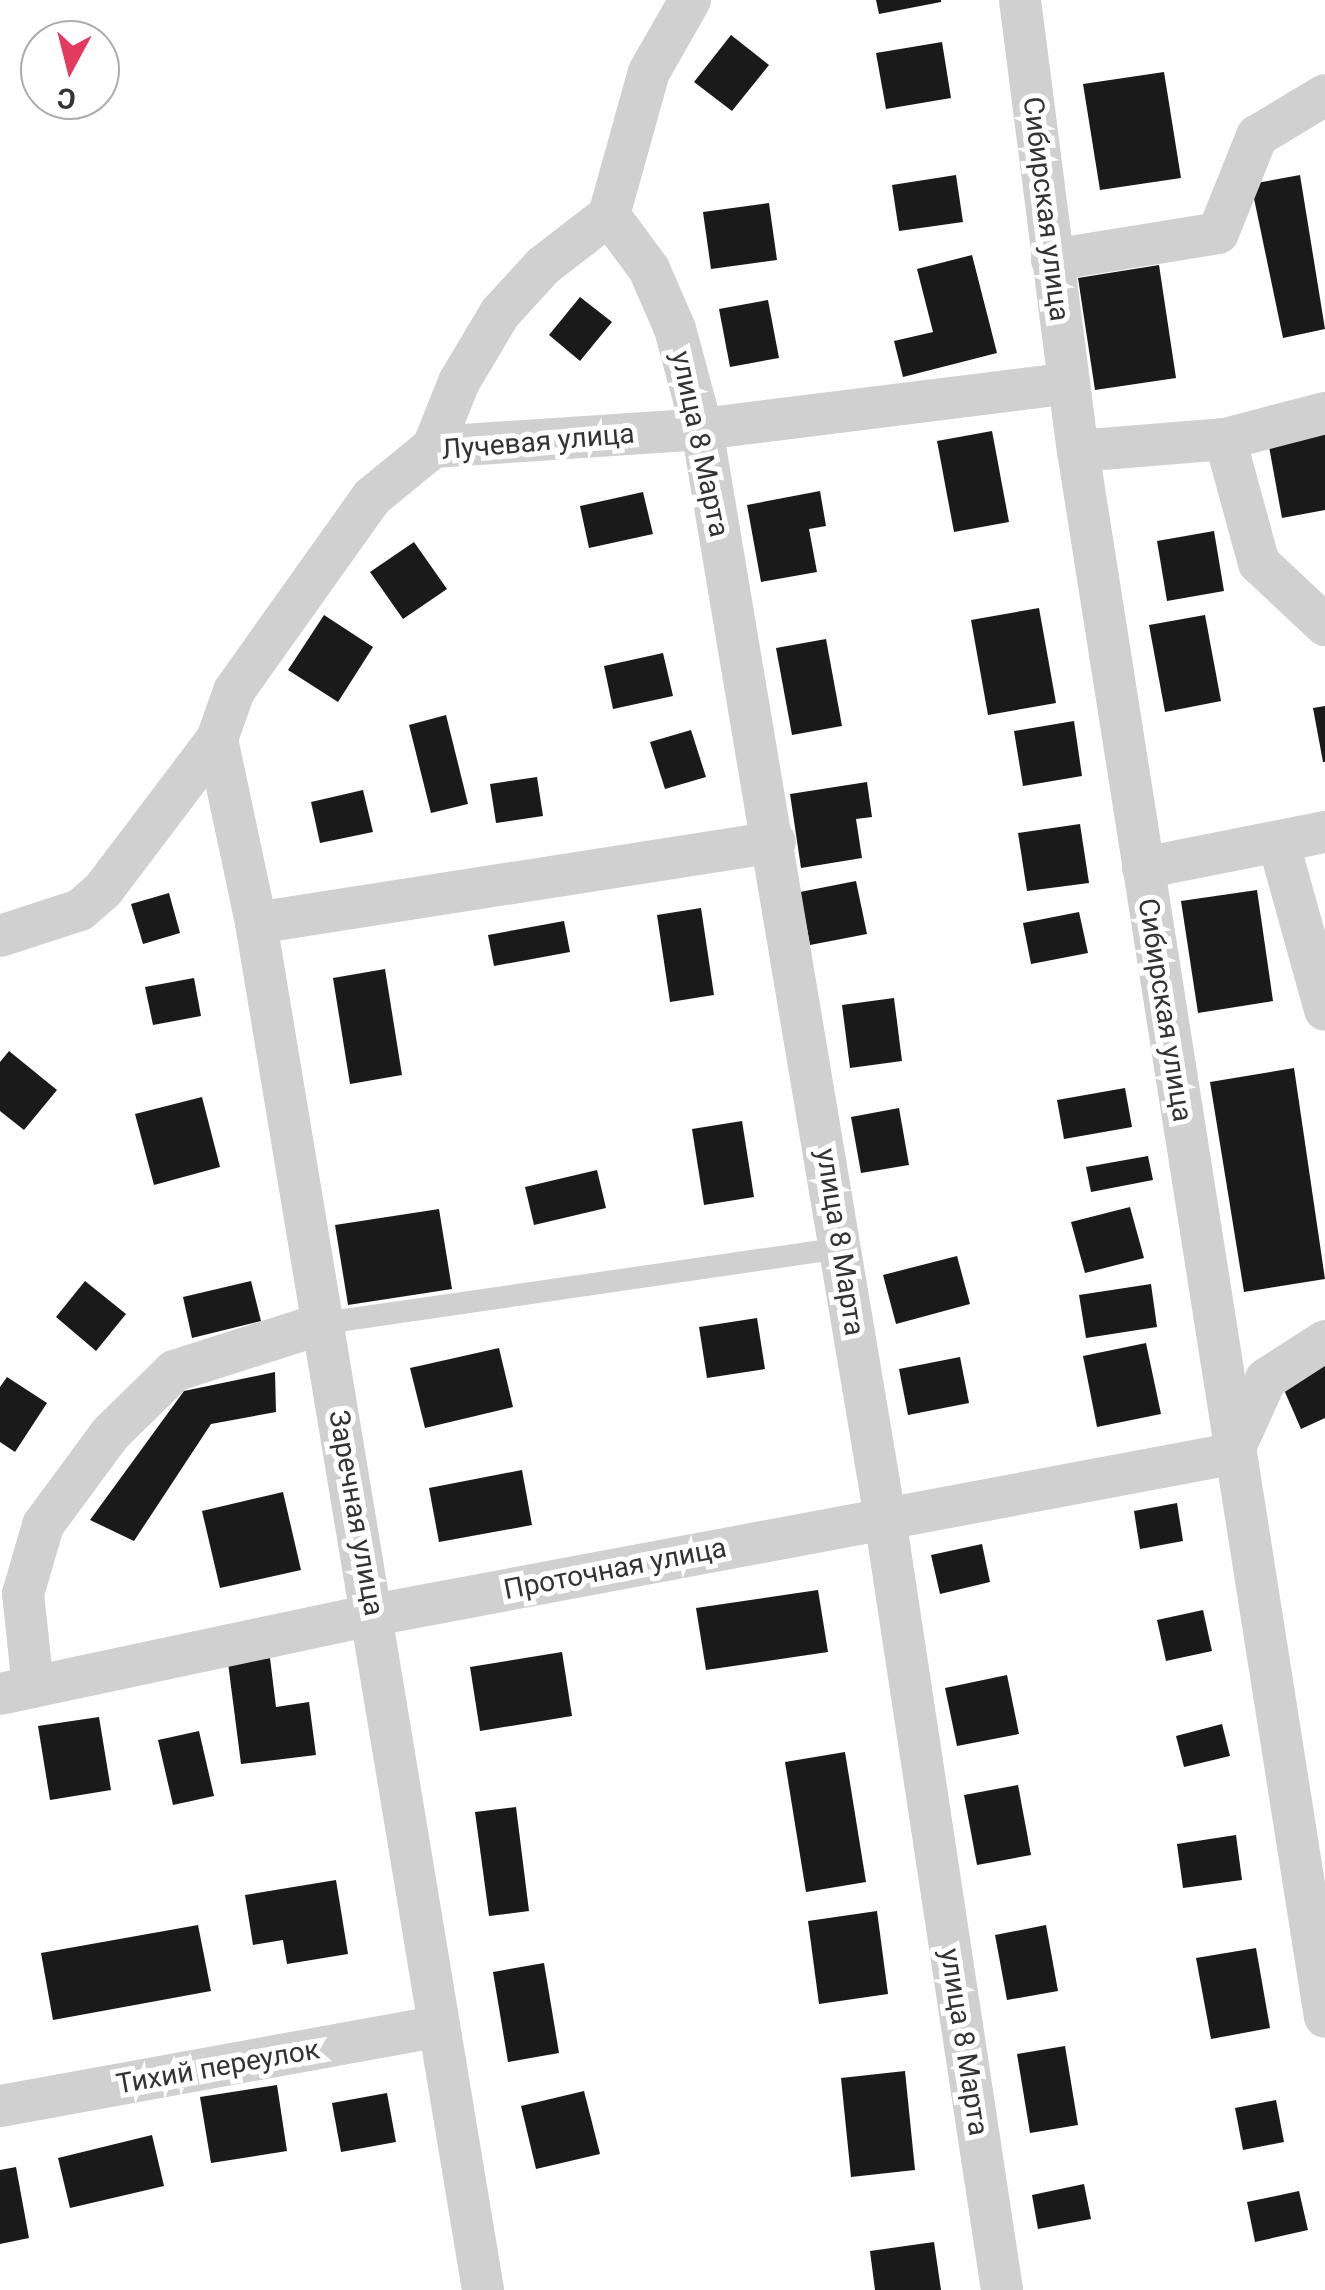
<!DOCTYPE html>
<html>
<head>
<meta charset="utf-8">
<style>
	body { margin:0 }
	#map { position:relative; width:1325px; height:2290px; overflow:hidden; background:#fff; font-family:Roboto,sans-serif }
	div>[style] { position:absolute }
	.building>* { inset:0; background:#1a1a1a }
	.service>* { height:22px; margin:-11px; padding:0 11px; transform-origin:11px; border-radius:11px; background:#d0d0d0 }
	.minor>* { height:42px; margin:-21px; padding:0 21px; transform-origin:21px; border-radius:21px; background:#d0d0d0 }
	span { translate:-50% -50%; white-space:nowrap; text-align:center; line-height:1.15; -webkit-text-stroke:10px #fff; paint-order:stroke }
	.street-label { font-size:28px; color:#333 }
	.north { position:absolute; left:20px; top:20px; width:100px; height:100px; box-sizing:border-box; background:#fff; border:2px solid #adadad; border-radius:50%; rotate:187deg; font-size:28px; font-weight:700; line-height:40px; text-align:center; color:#333 }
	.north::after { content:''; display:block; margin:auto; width:35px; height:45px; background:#e43a5d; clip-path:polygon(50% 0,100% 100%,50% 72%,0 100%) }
</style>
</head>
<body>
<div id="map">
	<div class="building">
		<i style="clip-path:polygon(876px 0,941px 0,941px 2px,879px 14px)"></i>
		<i style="clip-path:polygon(731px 35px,769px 65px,732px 111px,694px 82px)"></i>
		<i style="clip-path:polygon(942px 42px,951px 98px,886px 109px,876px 53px)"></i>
		<i style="clip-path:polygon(1164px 72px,1181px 178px,1100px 190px,1083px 84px)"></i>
		<i style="clip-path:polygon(956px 175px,963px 222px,899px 231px,892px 185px)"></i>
		<i style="clip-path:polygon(1300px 175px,1325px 329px,1283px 338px,1251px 184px)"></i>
		<i style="clip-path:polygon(769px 203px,777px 260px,711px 269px,703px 212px)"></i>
		<i style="clip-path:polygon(972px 255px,997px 353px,903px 377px,894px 341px,933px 332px,917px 269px)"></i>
		<i style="clip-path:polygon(1159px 265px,1176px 378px,1095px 390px,1078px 278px)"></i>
		<i style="clip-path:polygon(580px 297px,612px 322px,580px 361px,549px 335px)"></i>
		<i style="clip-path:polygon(768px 300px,779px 358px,730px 367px,719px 309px)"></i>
		<i style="clip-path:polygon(992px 431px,1009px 522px,954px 532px,937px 441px)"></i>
		<i style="clip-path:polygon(1325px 431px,1325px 510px,1282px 518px,1268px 441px)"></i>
		<i style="clip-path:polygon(820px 491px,826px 526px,809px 529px,817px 572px,761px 582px,747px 505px)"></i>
		<i style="clip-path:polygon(643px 492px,653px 534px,589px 548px,580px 506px)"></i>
		<i style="clip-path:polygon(1214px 531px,1224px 591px,1167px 601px,1157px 541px)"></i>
		<i style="clip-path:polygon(414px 542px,447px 589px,403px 619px,370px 572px)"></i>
		<i style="clip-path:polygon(1039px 608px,1056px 703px,988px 715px,971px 620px)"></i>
		<i style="clip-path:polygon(324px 615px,373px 647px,338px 702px,288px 670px)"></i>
		<i style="clip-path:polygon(1205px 615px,1221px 701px,1165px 712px,1149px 625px)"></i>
		<i style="clip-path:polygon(826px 639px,842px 726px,792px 735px,776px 648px)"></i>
		<i style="clip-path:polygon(663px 653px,673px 696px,613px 709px,604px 666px)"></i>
		<i style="clip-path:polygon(1325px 706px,1325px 762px,1323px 762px,1313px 708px)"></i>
		<i style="clip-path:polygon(446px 715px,468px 804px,431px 813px,409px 725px)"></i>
		<i style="clip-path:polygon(1074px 721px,1082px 776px,1023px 786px,1014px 731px)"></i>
		<i style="clip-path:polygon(691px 730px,706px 777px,665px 789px,650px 742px)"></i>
		<i style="clip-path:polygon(537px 777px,543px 816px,496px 823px,490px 784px)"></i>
		<i style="clip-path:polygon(867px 782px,872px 817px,856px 819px,862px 858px,801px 868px,790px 794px)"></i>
		<i style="clip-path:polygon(363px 790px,373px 832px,320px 843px,311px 802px)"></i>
		<i style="clip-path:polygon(1080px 824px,1089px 883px,1027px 891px,1018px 833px)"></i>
		<i style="clip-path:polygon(856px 881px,867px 934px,810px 945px,800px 892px)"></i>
		<i style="clip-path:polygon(1257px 890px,1273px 1001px,1198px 1013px,1181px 901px)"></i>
		<i style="clip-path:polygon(169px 893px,180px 933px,143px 944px,131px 904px)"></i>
		<i style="clip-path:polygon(701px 908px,714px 995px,670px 1002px,657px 915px)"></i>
		<i style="clip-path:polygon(1079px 912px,1088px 953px,1031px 964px,1023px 923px)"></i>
		<i style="clip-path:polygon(564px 921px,570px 952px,494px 966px,488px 935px)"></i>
		<i style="clip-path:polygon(385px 969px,402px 1075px,350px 1084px,333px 978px)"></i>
		<i style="clip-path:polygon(194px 978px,201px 1016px,153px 1025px,145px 987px)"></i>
		<i style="clip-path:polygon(894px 998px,902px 1061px,850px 1068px,842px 1005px)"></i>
		<i style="clip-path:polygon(9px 1051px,57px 1090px,24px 1130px,0 1111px,0 1062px)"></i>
		<i style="clip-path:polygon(1294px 1068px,1325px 1279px,1244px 1292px,1210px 1082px)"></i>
		<i style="clip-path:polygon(1125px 1088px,1132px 1127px,1064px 1139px,1057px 1100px)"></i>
		<i style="clip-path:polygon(202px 1097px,220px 1167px,154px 1185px,135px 1114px)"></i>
		<i style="clip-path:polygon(899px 1108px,909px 1165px,861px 1173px,851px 1117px)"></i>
		<i style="clip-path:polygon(742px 1121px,754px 1197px,704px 1205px,692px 1129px)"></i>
		<i style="clip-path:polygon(1148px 1156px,1153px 1180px,1091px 1192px,1086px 1167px)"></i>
		<i style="clip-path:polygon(597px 1170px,606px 1208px,534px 1225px,525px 1187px)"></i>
		<i style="clip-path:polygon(1130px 1207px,1144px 1258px,1085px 1273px,1071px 1222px)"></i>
		<i style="clip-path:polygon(439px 1209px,452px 1289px,348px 1305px,335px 1225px)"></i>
		<i style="clip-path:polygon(957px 1256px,970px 1304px,896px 1324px,883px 1275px)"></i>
		<i style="clip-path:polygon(85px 1281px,126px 1314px,96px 1351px,56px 1317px)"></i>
		<i style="clip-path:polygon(251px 1281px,261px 1321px,192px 1338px,183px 1297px)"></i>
		<i style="clip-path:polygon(1151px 1284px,1157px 1327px,1086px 1338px,1079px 1295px)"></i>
		<i style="clip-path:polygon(757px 1318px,765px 1369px,707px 1378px,699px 1327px)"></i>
		<i style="clip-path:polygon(1146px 1343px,1161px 1414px,1097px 1427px,1083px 1356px)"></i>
		<i style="clip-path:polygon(499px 1348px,513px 1407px,425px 1428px,410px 1368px)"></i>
		<i style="clip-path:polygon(960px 1357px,969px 1403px,908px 1415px,899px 1369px)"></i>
		<i style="clip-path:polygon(1325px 1363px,1325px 1418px,1301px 1429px,1281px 1383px)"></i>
		<i style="clip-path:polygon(275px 1372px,276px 1412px,211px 1424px,134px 1541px,90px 1520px,184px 1391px)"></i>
		<i style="clip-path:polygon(7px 1377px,47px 1403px,15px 1452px,0 1442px,0 1387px)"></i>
		<i style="clip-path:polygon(522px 1470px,532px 1525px,439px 1542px,429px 1488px)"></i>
		<i style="clip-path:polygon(283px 1492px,301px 1570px,220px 1588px,202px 1511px)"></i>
		<i style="clip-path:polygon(1177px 1503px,1183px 1541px,1140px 1549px,1134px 1511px)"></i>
		<i style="clip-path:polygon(982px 1544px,990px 1582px,940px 1594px,931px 1555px)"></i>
		<i style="clip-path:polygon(818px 1590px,828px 1652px,706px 1670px,696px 1608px)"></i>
		<i style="clip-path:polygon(1203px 1610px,1212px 1651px,1166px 1661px,1157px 1620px)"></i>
		<i style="clip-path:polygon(562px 1652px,572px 1716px,480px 1731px,470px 1667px)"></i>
		<i style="clip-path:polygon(270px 1658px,276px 1707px,309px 1702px,316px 1755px,241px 1764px,228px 1663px)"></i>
		<i style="clip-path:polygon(1007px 1675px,1019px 1734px,957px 1746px,945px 1688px)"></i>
		<i style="clip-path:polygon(99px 1717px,111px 1790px,50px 1800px,38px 1726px)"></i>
		<i style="clip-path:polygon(1222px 1724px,1230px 1756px,1184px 1767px,1176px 1736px)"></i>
		<i style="clip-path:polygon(199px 1731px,214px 1796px,173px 1805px,158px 1740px)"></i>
		<i style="clip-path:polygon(845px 1752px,866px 1882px,806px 1892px,785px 1762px)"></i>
		<i style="clip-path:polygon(1018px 1785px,1031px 1855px,977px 1865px,964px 1795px)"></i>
		<i style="clip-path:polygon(516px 1807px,529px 1911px,489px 1916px,475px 1812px)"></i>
		<i style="clip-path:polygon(1236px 1835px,1242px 1880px,1183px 1888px,1177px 1844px)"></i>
		<i style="clip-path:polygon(336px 1880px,348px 1954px,287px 1964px,283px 1940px,253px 1945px,245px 1895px)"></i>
		<i style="clip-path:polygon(877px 1911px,888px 1994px,819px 2004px,808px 1921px)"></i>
		<i style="clip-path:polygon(198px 1925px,211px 1991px,53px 2020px,41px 1953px)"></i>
		<i style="clip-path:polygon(1046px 1925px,1058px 1991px,1007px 2000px,995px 1935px)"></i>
		<i style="clip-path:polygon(1256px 1948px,1270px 2028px,1211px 2039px,1196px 1958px)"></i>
		<i style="clip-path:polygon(544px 1963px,559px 2053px,508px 2062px,493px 1972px)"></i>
		<i style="clip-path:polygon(1065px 2046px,1078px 2125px,1030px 2133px,1017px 2054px)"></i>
		<i style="clip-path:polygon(905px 2071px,915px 2170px,851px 2177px,841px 2078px)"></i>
		<i style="clip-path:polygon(277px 2085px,287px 2151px,211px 2163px,200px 2097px)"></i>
		<i style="clip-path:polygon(584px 2091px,600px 2154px,536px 2169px,521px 2106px)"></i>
		<i style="clip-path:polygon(387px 2093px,396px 2142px,341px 2152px,332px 2103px)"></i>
		<i style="clip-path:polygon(1276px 2100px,1284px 2142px,1243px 2150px,1235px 2108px)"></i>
		<i style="clip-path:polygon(152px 2135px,164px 2186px,70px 2208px,58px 2158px)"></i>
		<i style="clip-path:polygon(16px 2167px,29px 2238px,0 2244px,0 2170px)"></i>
		<i style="clip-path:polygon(1084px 2184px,1091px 2219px,1038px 2229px,1032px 2195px)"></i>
		<i style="clip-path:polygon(1299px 2191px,1308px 2230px,1255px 2242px,1247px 2202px)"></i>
		<i style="clip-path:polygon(934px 2242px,941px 2290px,875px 2290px,870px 2251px)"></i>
	</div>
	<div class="service">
		<i style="left:324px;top:1323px;width:522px;rotate:-8.25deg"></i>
	</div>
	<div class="minor">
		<i style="left:1020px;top:0;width:455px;rotate:82.7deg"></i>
		<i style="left:1078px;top:451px;width:1585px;rotate:81.04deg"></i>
		<i style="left:609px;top:215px;width:67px;rotate:53.5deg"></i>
		<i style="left:649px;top:269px;width:65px;rotate:66.6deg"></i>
		<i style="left:675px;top:329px;width:104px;rotate:74.9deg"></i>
		<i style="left:702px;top:429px;width:1104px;rotate:80.46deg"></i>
		<i style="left:885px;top:1518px;width:781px;rotate:81.38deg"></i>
		<i style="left:1052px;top:260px;width:168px;rotate:-9.2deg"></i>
		<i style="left:1218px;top:233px;width:105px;rotate:-68.1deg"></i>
		<i style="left:1257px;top:136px;width:79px;rotate:-31.1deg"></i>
		<i style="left:1225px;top:439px;width:129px;rotate:74.7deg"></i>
		<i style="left:1259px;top:563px;width:91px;rotate:43.2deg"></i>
		<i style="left:433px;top:447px;width:70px;rotate:-68.2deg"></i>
		<i style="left:459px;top:382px;width:80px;rotate:-59.3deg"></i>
		<i style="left:500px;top:313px;width:64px;rotate:-47.5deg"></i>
		<i style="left:543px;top:266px;width:83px;rotate:-37.7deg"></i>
		<i style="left:609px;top:215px;width:148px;rotate:-74.4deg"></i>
		<i style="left:649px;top:72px;width:83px;rotate:-60.3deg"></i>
		<i style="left:1078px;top:451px;width:147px;rotate:-4.7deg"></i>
		<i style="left:1225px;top:439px;width:103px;rotate:-14.6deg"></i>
		<i style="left:217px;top:739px;width:188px;rotate:78deg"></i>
		<i style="left:256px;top:923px;width:1386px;rotate:80.57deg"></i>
		<i style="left:1279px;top:844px;width:172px;rotate:74.5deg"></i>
		<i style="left:1143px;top:868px;width:186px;rotate:-11.2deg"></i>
		<i style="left:256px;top:923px;width:525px;rotate:-8.87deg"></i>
		<i style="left:0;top:936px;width:84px;rotate:-18deg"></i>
		<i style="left:80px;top:910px;width:30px;rotate:-41deg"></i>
		<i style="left:103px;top:890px;width:189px;rotate:-52.9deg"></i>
		<i style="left:217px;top:739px;width:51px;rotate:-70.5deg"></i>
		<i style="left:234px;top:691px;width:238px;rotate:-54.6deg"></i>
		<i style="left:372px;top:497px;width:79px;rotate:-39.3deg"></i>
		<i style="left:433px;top:447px;width:270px;rotate:-3.8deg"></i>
		<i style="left:702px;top:429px;width:370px;rotate:-7.1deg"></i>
		<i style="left:33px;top:1687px;width:94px;rotate:-96.1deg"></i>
		<i style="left:23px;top:1594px;width:72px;rotate:-73.8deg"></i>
		<i style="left:43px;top:1525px;width:113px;rotate:-53.6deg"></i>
		<i style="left:110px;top:1434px;width:90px;rotate:-44.5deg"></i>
		<i style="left:174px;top:1371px;width:157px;rotate:-17.7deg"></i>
		<i style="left:0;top:1694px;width:381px;rotate:-12deg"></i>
		<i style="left:373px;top:1615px;width:874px;rotate:-10.62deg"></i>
		<i style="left:1232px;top:1454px;width:82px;rotate:-65.6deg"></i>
		<i style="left:1266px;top:1379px;width:70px;rotate:-32.8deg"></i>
		<i style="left:0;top:2106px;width:443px;rotate:-10.3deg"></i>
	</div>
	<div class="street-label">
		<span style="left:1046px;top:209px;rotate:83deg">Сибирская улица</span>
		<span style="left:538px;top:442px;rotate:-5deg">Лучевая улица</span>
		<span style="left:700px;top:444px;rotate:78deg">улица 8 Марта</span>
		<span style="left:1165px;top:1010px;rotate:81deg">Сибирская улица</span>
		<span style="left:840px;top:1242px;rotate:81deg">улица 8 Марта</span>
		<span style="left:356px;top:1513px;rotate:80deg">Заречная улица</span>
		<span style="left:615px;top:1569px;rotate:-11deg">Проточная улица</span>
		<span style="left:964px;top:2042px;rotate:81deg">улица 8 Марта</span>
		<span style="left:218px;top:2067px;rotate:-10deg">Тихий переулок</span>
	</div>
	<div class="north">С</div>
</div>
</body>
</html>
